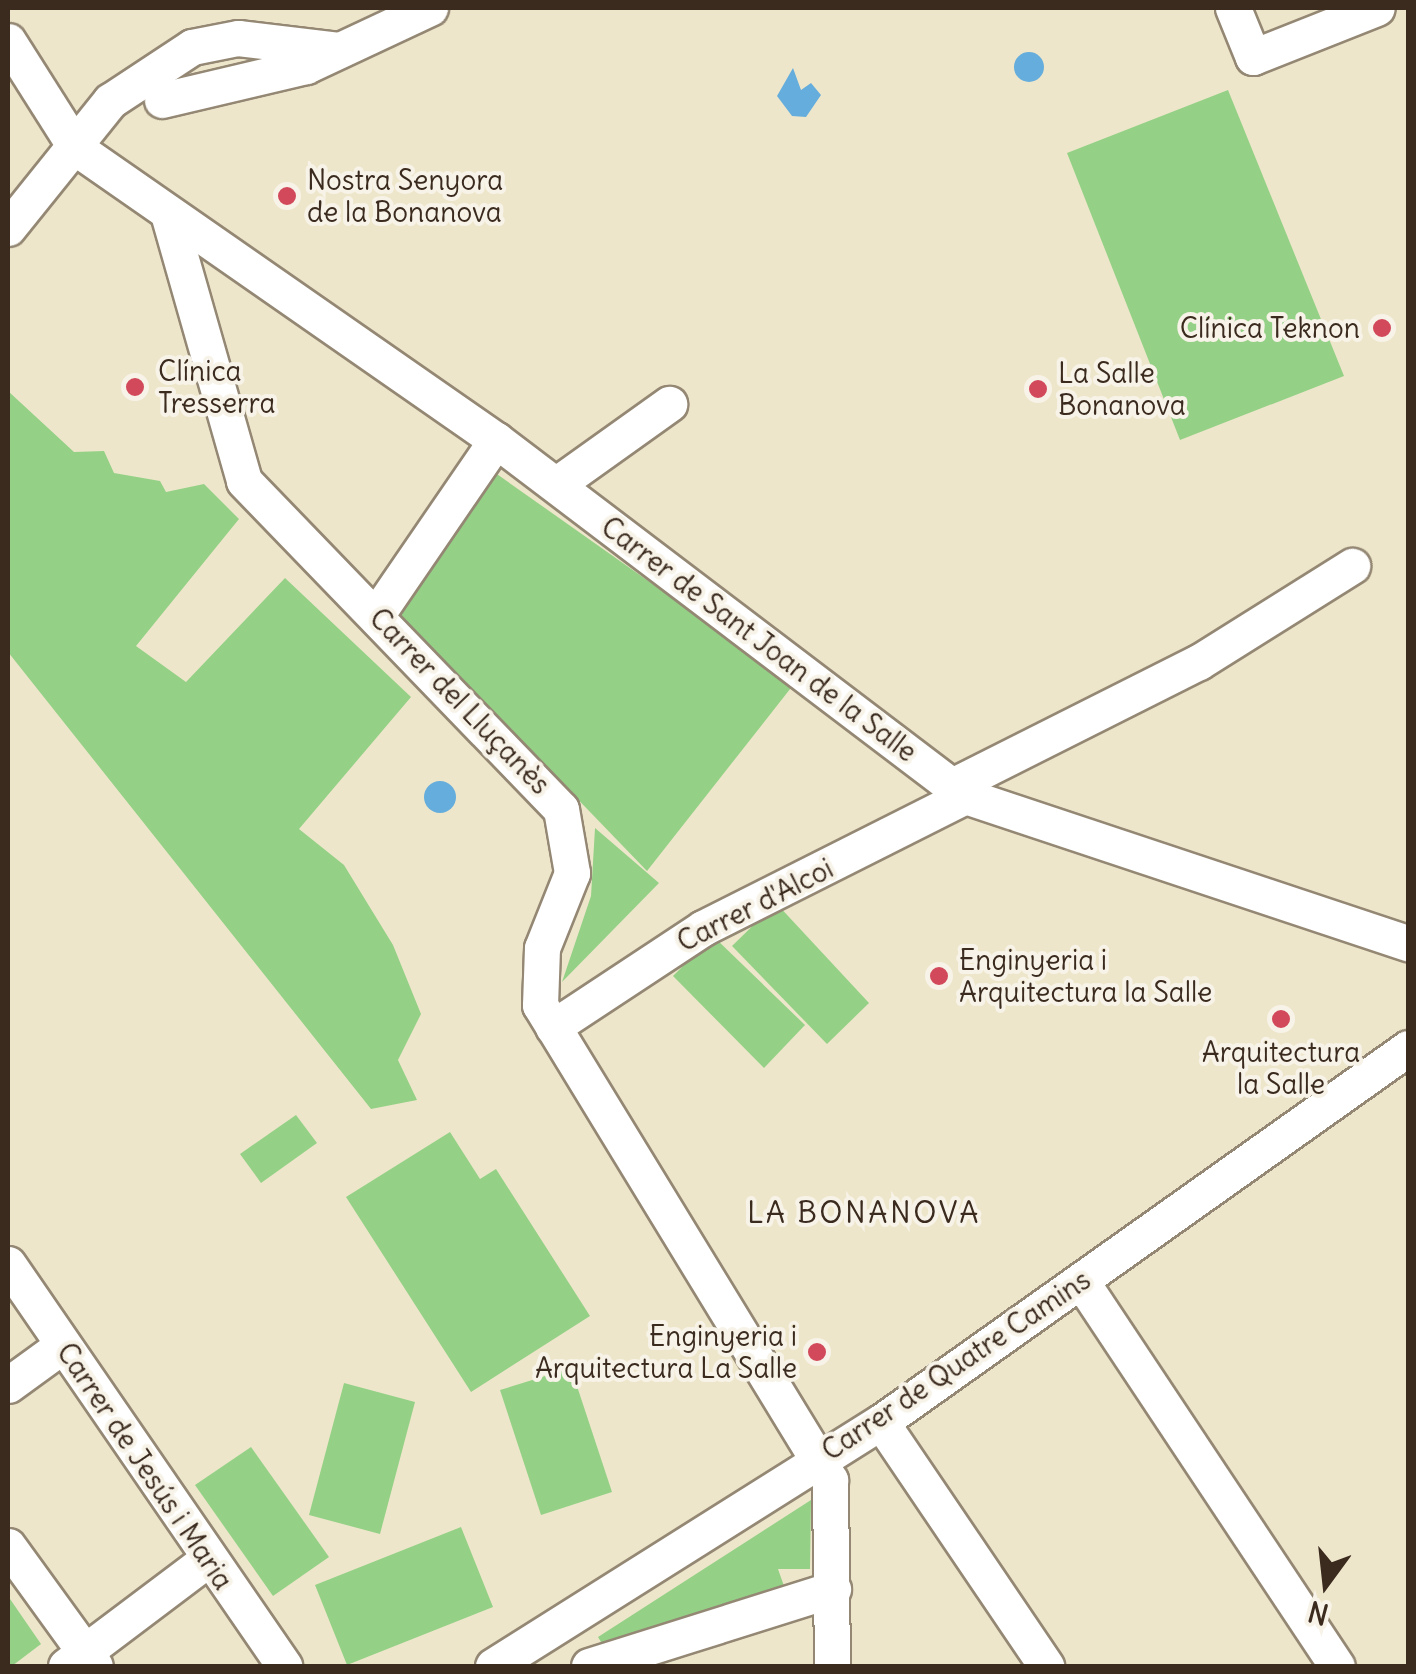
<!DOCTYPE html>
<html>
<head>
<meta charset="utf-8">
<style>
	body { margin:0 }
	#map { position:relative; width:1416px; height:1674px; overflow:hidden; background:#eee6cb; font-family:Delius,sans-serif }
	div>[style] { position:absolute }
	.green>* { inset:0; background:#94d186 }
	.water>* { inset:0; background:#65addc }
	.round { border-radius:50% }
	.roads { filter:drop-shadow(2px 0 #948874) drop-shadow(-2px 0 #948874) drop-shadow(0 2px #948874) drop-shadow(0 -2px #948874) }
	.minor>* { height:35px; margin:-17.5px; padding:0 17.5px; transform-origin:17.5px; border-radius:17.5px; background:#fff }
	.dots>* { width:28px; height:28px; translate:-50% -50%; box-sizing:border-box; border:5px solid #f7f3e8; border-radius:50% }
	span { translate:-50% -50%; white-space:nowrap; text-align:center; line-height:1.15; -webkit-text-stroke:8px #f7f3e8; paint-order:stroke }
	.poi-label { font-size:28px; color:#3b2a1e }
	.left { translate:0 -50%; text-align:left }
	.right { translate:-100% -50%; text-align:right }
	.street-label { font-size:28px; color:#3b2a1e }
	.neighbourhood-label { font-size:30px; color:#3b2a1e; letter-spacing:2.5px }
	.frame { position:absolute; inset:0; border:10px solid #3b2a1e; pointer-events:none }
	.north { position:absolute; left:1276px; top:1534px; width:100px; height:100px; -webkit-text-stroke:8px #f7f3e8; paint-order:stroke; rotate:195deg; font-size:28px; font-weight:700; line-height:40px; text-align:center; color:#3b2a1e }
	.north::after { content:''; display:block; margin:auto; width:35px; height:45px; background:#3b2a1e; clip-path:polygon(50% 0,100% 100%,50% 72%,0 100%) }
</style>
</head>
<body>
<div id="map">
	<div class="green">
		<i style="clip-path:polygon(1228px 90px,1344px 376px,1180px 440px,1067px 153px)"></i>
		<i style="clip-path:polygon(8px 391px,74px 452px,104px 451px,114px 473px,160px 481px,166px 492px,204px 484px,239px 519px,136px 646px,186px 682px,285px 578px,411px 697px,299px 829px,344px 865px,393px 945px,421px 1014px,398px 1060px,417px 1100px,371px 1109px,8px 652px)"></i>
		<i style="clip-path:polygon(494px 472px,794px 684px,647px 871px,399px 614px)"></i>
		<i style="clip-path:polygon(595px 828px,659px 883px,562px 982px,591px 896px)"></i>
		<i style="clip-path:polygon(776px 903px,869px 1003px,827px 1044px,732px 946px)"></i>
		<i style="clip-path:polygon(713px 936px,805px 1025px,764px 1068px,673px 976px)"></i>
		<i style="clip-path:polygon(296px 1115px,317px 1143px,261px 1183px,240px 1154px)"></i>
		<i style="clip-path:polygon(450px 1132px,480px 1179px,496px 1169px,590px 1316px,471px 1392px,346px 1197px)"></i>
		<i style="clip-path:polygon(571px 1368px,612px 1492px,541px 1515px,500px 1390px)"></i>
		<i style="clip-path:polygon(344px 1383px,415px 1402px,380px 1534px,309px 1515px)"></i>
		<i style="clip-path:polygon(251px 1447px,329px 1557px,273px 1596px,195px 1485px)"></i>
		<i style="clip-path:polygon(811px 1500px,810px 1569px,778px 1569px,784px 1586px,604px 1647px,598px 1637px)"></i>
		<i style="clip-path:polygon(461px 1527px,493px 1607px,347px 1665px,315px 1585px)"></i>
		<i style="clip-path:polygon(8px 1596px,41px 1644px,12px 1666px,8px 1666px)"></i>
	</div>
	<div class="water">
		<i class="round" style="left:1014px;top:52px;width:30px;height:30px"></i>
		<i style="clip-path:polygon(793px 68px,801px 90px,811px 83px,821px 95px,806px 117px,792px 116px,777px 96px)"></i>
		<i class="round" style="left:424px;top:781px;width:32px;height:32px"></i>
	</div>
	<div class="roads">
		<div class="minor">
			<i style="left:1233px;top:8px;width:53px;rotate:67.8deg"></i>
			<i style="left:1253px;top:57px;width:133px;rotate:-21.6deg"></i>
			<i style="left:8px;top:41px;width:127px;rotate:57.6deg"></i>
			<i style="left:76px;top:148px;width:512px;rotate:34.81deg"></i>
			<i style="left:496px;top:440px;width:589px;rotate:37.2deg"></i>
			<i style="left:965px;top:796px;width:467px;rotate:18.4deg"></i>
			<i style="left:162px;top:100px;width:148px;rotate:-13.3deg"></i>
			<i style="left:306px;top:66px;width:137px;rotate:-25.1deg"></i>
			<i style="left:169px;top:217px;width:274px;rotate:74.1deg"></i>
			<i style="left:244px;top:481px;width:456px;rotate:46deg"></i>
			<i style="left:561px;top:809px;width:65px;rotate:80.2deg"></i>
			<i style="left:572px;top:873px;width:81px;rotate:111.8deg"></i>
			<i style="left:542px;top:948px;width:57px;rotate:92deg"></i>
			<i style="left:540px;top:1005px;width:557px;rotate:58.59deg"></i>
			<i style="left:830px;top:1480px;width:186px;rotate:89.4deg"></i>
			<i style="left:8px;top:228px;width:163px;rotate:-51.2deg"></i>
			<i style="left:110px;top:101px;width:98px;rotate:-33.4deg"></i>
			<i style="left:192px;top:47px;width:47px;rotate:-11.1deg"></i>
			<i style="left:238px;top:38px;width:101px;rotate:6.8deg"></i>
			<i style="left:557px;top:484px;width:138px;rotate:-35.5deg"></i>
			<i style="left:377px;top:614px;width:211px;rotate:-55.6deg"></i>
			<i style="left:952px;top:786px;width:276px;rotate:-26.7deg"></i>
			<i style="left:1199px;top:662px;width:181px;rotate:-32.1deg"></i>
			<i style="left:553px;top:1027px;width:180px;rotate:-33.4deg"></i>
			<i style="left:703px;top:928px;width:293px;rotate:-26.7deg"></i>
			<i style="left:8px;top:1264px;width:488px;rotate:55.5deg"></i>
			<i style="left:1081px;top:1281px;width:462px;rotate:56.4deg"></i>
			<i style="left:8px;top:1385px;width:68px;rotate:-36deg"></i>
			<i style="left:881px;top:1422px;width:295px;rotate:55.9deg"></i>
			<i style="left:8px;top:1546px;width:148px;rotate:54.1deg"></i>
			<i style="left:66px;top:1666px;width:178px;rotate:-37deg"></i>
			<i style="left:493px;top:1666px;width:458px;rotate:-32.2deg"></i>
			<i style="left:881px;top:1422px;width:646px;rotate:-35.36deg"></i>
			<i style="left:589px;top:1666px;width:256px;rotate:-17.5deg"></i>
		</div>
	</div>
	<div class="dots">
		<i style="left:287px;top:196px;background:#d1495b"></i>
		<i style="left:1382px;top:328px;background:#d1495b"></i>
		<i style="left:135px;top:387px;background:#d1495b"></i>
		<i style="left:1038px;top:389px;background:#d1495b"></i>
		<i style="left:939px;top:976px;background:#d1495b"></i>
		<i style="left:1281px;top:1019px;background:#d1495b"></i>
		<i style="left:817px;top:1352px;background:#d1495b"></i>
	</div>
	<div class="poi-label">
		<span class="left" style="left:307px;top:196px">Nostra Senyora<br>de la Bonanova</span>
		<span class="right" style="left:1360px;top:328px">Clínica Teknon</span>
		<span class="left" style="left:158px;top:387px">Clínica<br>Tresserra</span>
		<span class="left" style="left:1058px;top:389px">La Salle<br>Bonanova</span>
		<span class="left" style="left:959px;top:976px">Enginyeria i<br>Arquitectura la Salle</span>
		<span style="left:1281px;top:1068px">Arquitectura<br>la Salle</span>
		<span class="right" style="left:797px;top:1352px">Enginyeria i<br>Arquitectura La Salle</span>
	</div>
	<div class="street-label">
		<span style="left:759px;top:639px;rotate:37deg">Carrer de Sant Joan de la Salle</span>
		<span style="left:460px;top:701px;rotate:46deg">Carrer del Lluçanès</span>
		<span style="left:755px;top:905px;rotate:-27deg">Carrer d'Alcoi</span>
		<span style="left:956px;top:1365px;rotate:-34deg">Carrer de Quatre Camins</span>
		<span style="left:145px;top:1466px;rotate:56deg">Carrer de Jesús i Maria</span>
	</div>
	<div class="neighbourhood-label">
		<span style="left:864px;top:1212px">LA BONANOVA</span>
	</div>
	<div class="frame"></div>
	<div class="north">N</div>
</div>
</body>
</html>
